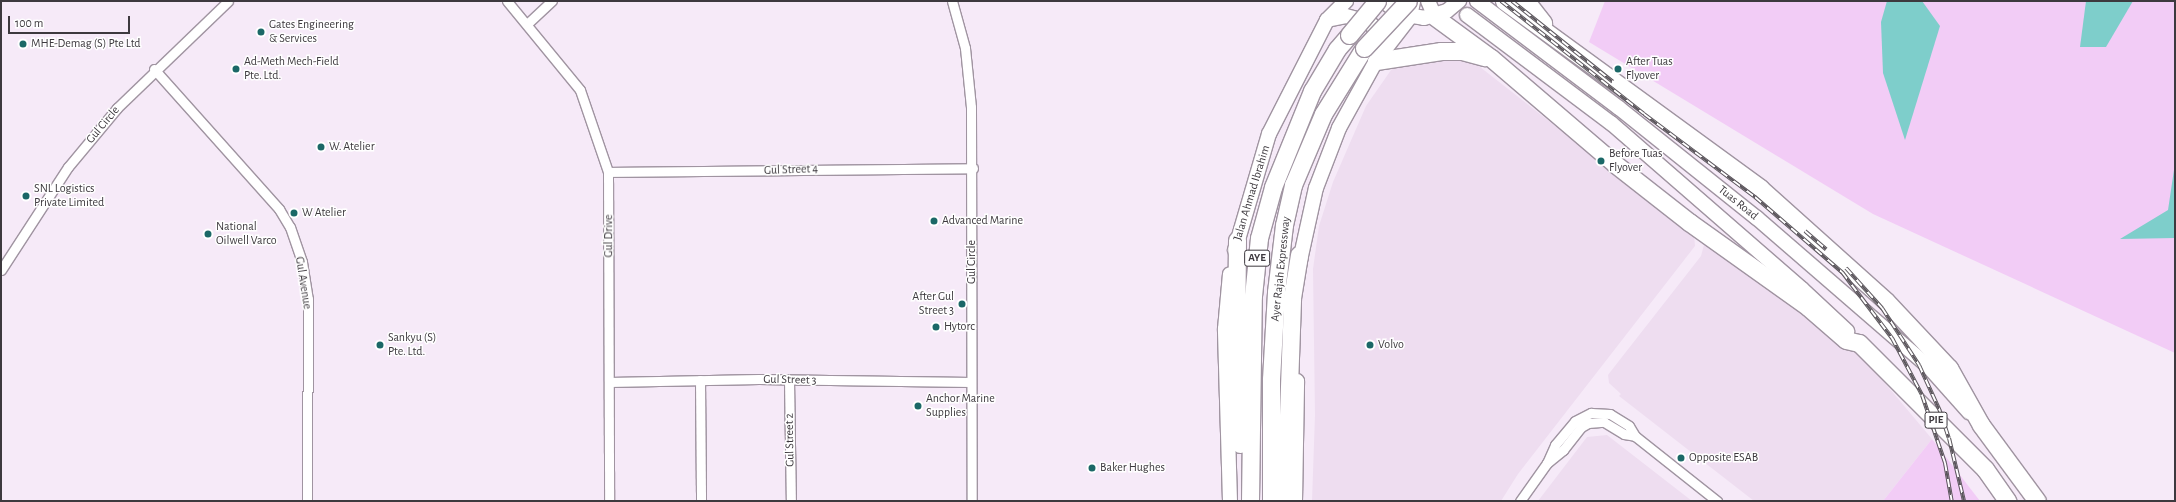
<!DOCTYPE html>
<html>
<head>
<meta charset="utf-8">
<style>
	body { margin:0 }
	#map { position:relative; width:2176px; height:502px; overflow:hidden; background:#f6eaf8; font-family:"Alegreya Sans",sans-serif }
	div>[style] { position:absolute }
	.built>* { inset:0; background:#eeddf0 }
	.green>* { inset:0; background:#f2ccf6 }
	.water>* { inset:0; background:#7ececb }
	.roads { filter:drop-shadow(1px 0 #a094a1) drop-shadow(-1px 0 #a094a1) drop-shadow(0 1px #a094a1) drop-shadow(0 -1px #a094a1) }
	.street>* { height:9px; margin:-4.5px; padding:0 4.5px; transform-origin:4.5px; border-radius:4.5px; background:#fff }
	.primary>* { height:14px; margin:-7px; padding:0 7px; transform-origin:7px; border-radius:7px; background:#fff }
	.highway>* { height:17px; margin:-8.5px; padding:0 8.5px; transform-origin:8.5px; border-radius:8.5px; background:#fff }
	.rail>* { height:4px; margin-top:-2px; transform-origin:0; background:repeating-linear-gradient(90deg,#fff 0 8px,#5b565c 0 16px); box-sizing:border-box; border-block:1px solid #5b565c }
	.bridges { filter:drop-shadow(1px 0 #a094a1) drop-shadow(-1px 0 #a094a1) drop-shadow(0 1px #a094a1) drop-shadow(0 -1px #a094a1) }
	.highway-bridge>* { height:17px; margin:-8.5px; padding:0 8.5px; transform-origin:8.5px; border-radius:8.5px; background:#fff }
	.dots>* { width:11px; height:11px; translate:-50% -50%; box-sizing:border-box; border:2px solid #fff; border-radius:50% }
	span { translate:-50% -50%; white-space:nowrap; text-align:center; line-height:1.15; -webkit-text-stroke:3px #fff; paint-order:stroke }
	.shield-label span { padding:1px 3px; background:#fff; border:1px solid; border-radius:3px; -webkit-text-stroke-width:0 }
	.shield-label { font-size:11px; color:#3d393e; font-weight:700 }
	.poi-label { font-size:12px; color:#3d393e }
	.left { translate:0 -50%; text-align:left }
	.right { translate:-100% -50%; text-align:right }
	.street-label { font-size:12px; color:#3d393e }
	.frame { position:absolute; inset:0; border:2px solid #3d393e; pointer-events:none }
	.scale { position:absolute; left:8px; top:16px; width:122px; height:18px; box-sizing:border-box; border:2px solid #3d393e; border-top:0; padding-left:5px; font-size:12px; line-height:14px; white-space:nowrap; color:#3d393e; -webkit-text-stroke:3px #fff; paint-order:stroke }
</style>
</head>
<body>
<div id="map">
	<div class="built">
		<i style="clip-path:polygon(1466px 56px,1694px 235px,1695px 246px,1518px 474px,1501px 501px,1312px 501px,1315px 415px,1313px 269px,1319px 226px,1333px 182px,1366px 106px,1398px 60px)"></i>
		<i style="clip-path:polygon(1705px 241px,1802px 310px,1868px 363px,1932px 439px,1883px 501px,1754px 501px,1619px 396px,1621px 394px,1609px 383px,1608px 375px,1611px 371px,1701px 256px)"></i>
		<i style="clip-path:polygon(1607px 435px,1692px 501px,1538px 501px,1587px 437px)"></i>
	</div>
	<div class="green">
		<i style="clip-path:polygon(1605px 1px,2175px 1px,2175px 353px,1873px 214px,1589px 42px)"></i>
		<i style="clip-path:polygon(1932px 439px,1980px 501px,1883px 501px)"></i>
	</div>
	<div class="water">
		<i style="clip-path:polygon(1887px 1px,1922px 1px,1940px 26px,1905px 140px,1883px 73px,1881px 22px)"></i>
		<i style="clip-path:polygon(2086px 1px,2133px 1px,2106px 47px,2080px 47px)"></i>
		<i style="clip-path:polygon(2175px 163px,2175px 238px,2120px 239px,2168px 210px)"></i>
	</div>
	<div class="roads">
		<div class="street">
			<i style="left:507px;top:1px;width:115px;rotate:50.6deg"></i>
			<i style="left:580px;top:90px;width:87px;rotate:71.1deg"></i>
			<i style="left:608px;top:172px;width:329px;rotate:89.8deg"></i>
			<i style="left:952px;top:1px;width:49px;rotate:74.5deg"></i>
			<i style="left:965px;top:48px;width:59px;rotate:84.2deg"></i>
			<i style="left:971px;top:107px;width:394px;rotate:89.9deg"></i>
			<i style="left:527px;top:24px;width:34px;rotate:-43deg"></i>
			<i style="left:154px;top:69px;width:188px;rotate:48.2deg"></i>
			<i style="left:279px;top:209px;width:21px;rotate:59deg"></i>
			<i style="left:290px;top:227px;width:37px;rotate:71deg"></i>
			<i style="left:302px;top:262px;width:37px;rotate:81deg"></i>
			<i style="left:308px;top:299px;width:202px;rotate:90.3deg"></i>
			<i style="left:608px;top:172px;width:365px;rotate:-0.6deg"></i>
			<i style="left:1px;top:270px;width:123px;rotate:-57deg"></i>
			<i style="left:68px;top:167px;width:77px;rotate:-50.3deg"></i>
			<i style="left:117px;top:108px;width:154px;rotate:-43.9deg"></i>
			<i style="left:700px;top:380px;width:121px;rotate:89.5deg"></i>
			<i style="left:789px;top:380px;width:121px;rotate:89.1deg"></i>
			<i style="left:609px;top:382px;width:150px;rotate:-1.1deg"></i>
			<i style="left:759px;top:379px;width:212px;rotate:0.8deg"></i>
			<i style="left:1547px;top:463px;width:20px;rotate:-66deg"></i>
			<i style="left:1555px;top:445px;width:31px;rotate:-50deg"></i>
			<i style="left:1575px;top:421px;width:18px;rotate:-27deg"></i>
			<i style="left:1591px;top:413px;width:19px;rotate:3deg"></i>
			<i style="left:1610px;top:414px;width:22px;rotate:32deg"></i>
			<i style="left:1629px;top:426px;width:12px;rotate:59deg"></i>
			<i style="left:1635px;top:436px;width:105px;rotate:38.4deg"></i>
			<i style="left:1520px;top:501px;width:47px;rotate:-54.6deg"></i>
			<i style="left:1547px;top:463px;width:21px;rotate:-39deg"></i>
			<i style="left:1563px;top:450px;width:29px;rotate:-52deg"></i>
			<i style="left:1581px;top:427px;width:8px;rotate:-30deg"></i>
			<i style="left:1588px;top:423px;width:16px;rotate:-4deg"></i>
			<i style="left:1604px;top:422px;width:23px;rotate:31deg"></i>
			<i style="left:1624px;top:434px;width:11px;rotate:10deg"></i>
		</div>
		<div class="primary">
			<i style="left:1383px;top:1px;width:21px;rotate:37deg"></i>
			<i style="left:1400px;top:14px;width:24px;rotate:9deg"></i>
			<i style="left:1424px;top:18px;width:24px;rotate:-17deg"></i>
			<i style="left:1447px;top:11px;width:16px;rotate:-40deg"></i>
			<i style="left:1428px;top:1px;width:17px;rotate:66deg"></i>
			<i style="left:1477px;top:1px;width:178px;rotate:37deg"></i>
			<i style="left:1619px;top:108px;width:176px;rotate:38.6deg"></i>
			<i style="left:1757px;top:218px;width:226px;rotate:40.9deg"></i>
			<i style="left:1928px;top:366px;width:62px;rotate:48.3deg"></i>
			<i style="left:1467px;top:15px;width:180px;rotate:36.9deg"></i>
			<i style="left:1611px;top:123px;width:253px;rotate:41deg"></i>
			<i style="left:1802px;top:289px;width:62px;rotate:43deg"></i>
			<i style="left:1327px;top:20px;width:19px;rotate:-12deg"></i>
			<i style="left:1346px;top:16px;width:24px;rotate:15deg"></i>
			<i style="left:1369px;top:22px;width:7px;rotate:45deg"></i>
			<i style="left:1374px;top:27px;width:18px;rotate:81deg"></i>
			<i style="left:1235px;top:250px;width:121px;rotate:-73.7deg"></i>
			<i style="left:1269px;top:134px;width:128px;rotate:-63deg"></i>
			<i style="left:1327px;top:20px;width:27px;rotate:-45deg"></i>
			<i style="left:1299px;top:265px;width:79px;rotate:-77.6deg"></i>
			<i style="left:1316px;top:188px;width:64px;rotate:-69deg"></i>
			<i style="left:1339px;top:128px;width:77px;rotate:-61.1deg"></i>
			<i style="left:1376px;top:61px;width:56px;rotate:-52.3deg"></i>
			<i style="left:1410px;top:17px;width:16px;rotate:-79deg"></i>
			<i style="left:1230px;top:501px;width:172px;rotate:-91.7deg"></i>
			<i style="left:1225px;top:329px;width:55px;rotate:-84.8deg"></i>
			<i style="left:1295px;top:501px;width:120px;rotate:-89deg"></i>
		</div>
		<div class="highway">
			<i style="left:1504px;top:1px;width:317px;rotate:36.1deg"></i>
			<i style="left:1760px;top:188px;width:169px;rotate:41.9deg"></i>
			<i style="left:1886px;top:301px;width:92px;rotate:46.8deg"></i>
			<i style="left:1949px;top:368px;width:65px;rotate:60.7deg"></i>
			<i style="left:1981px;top:425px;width:94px;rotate:53.6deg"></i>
			<i style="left:1526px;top:1px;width:28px;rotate:52deg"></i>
			<i style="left:1435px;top:17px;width:69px;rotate:36.2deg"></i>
			<i style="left:1491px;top:58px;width:163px;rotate:40.5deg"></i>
			<i style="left:1615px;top:164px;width:94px;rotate:38.1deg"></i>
			<i style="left:1689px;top:222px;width:146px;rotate:35.5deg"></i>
			<i style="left:1808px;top:307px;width:50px;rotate:41deg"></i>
			<i style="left:1846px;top:340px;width:13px;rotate:13deg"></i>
			<i style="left:1859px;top:343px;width:178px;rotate:45deg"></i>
			<i style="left:1985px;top:469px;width:39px;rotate:55deg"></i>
			<i style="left:1376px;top:61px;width:66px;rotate:-8.7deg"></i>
			<i style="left:1441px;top:51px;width:21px"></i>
			<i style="left:1462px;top:51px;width:24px;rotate:15deg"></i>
			<i style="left:1237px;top:240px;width:115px;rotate:90.5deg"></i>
			<i style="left:1236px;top:355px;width:89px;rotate:87.4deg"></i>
			<i style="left:1250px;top:501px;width:205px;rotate:-89.2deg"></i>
			<i style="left:1253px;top:296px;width:58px;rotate:-84.1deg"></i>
			<i style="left:1259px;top:238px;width:53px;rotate:-74.6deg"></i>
			<i style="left:1273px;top:187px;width:104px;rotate:-67.9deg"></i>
			<i style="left:1312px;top:91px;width:49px;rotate:-59.2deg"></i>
			<i style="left:1337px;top:49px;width:18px;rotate:-49deg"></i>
			<i style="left:1271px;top:501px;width:122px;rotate:-90deg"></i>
			<i style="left:1271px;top:379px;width:87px;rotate:-86.7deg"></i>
			<i style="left:1276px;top:292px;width:67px;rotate:-83.2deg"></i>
			<i style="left:1284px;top:225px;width:41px;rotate:-77.3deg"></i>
			<i style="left:1293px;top:185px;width:77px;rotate:-67.1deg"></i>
			<i style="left:1323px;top:114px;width:78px;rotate:-58.2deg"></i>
			<i style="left:1285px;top:501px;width:203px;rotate:-88deg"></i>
			<i style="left:1292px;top:298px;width:44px;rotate:-80.8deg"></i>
		</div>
	</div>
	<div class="rail">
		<i style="left:1501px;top:1px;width:182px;rotate:38.3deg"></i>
		<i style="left:1644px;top:114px;width:139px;rotate:36.8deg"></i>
		<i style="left:1755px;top:197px;width:115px;rotate:40.8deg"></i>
		<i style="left:1842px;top:272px;width:83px;rotate:52.9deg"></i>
		<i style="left:1892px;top:338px;width:64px;rotate:62.2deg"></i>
		<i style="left:1922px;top:395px;width:72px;rotate:71.3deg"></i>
		<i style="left:1945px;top:463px;width:39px;rotate:80deg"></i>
		<i style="left:1512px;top:1px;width:129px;rotate:38.7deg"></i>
		<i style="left:1805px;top:231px;width:28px;rotate:41deg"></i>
		<i style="left:1846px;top:268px;width:54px;rotate:48deg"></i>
		<i style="left:1882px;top:308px;width:68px;rotate:57deg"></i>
		<i style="left:1919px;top:365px;width:51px;rotate:65.5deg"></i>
		<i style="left:1940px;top:411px;width:28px;rotate:72deg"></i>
		<i style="left:1949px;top:438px;width:65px;rotate:76.6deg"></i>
	</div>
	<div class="bridges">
		<div class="highway-bridge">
			<i style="left:1349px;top:35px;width:44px;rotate:-50.5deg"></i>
			<i style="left:1364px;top:48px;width:64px;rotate:-46.9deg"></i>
		</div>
	</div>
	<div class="dots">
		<i style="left:261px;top:32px;background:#1b6867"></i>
		<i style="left:23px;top:44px;background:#1b6867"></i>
		<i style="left:236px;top:69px;background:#1b6867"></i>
		<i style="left:1618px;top:69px;background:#1b6867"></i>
		<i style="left:321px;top:147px;background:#1b6867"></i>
		<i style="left:1601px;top:161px;background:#1b6867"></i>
		<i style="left:26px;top:196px;background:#1b6867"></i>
		<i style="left:294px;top:213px;background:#1b6867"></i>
		<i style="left:934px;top:221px;background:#1b6867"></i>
		<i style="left:208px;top:234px;background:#1b6867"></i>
		<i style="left:962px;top:304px;background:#1b6867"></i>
		<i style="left:936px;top:327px;background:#1b6867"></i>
		<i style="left:380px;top:345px;background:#1b6867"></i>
		<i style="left:1370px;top:345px;background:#1b6867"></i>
		<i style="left:918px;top:406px;background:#1b6867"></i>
		<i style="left:1681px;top:458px;background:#1b6867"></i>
		<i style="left:1092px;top:468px;background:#1b6867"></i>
	</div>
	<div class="shield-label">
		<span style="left:1257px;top:258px">AYE</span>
		<span style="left:1936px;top:420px">PIE</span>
	</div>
	<div class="poi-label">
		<span class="left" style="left:269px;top:32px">Gates Engineering<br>&amp; Services</span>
		<span class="left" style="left:31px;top:44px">MHE-Demag (S) Pte Ltd</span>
		<span class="left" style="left:244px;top:69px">Ad-Meth Mech-Field<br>Pte. Ltd.</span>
		<span class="left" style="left:1626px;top:69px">After Tuas<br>Flyover</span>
		<span class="left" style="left:329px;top:147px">W. Atelier</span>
		<span class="left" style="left:1609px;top:161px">Before Tuas<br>Flyover</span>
		<span class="left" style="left:34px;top:196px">SNL Logistics<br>Private Limited</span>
		<span class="left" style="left:302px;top:213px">W Atelier</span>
		<span class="left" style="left:942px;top:221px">Advanced Marine</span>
		<span class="left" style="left:216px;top:234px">National<br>Oilwell Varco</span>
		<span class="right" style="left:954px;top:304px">After Gul<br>Street 3</span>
		<span class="left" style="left:944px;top:327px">Hytorc</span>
		<span class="left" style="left:388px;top:345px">Sankyu (S)<br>Pte. Ltd.</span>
		<span class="left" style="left:1378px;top:345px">Volvo</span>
		<span class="left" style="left:926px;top:406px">Anchor Marine<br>Supplies</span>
		<span class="left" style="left:1689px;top:458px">Opposite ESAB</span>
		<span class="left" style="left:1100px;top:468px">Baker Hughes</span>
	</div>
	<div class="street-label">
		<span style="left:103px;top:125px;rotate:-50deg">Gul Circle</span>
		<span style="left:791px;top:170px;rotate:-2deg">Gul Street 4</span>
		<span style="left:1252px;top:193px;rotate:-73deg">Jalan Ahmad Ibrahim</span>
		<span style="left:1738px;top:203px;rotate:39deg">Tuas Road</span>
		<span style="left:609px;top:236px;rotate:-90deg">Gul Drive</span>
		<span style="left:972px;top:262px;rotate:-90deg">Gul Circle</span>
		<span style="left:1281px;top:269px;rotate:-84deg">Ayer Rajah Expressway</span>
		<span style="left:303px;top:283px;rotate:81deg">Gul Avenue</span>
		<span style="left:790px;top:380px;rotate:1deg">Gul Street 3</span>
		<span style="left:790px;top:440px;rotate:-91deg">Gul Street 2</span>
	</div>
	<div class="frame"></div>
	<div class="scale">100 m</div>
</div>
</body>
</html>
